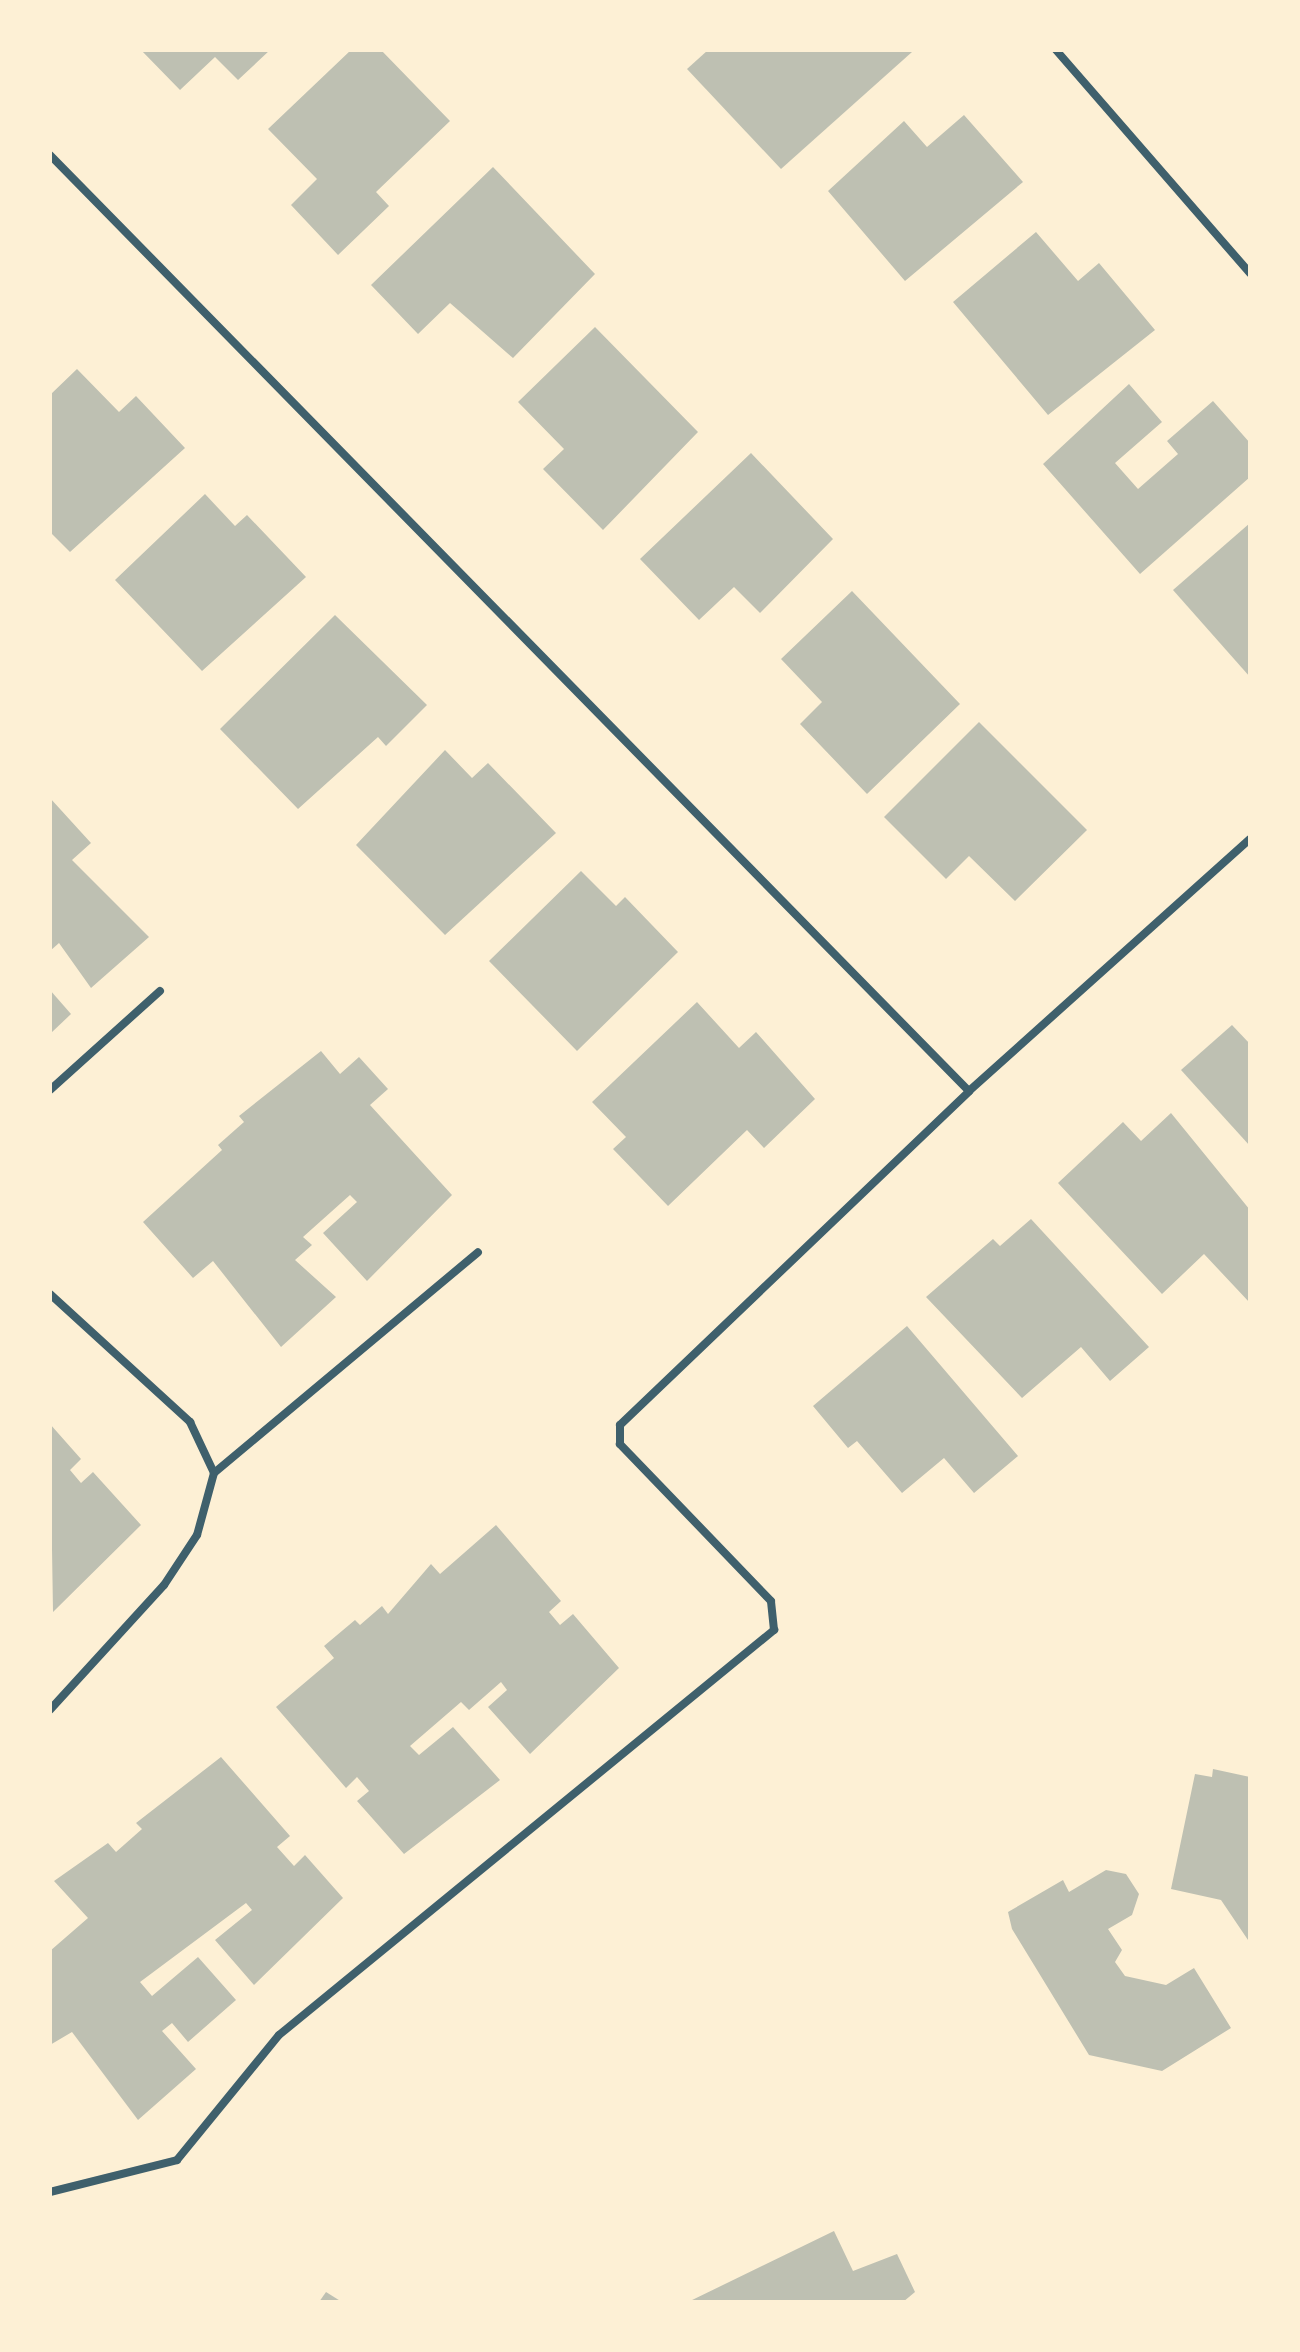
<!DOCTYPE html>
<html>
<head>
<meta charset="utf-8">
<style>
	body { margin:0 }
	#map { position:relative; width:1300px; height:2352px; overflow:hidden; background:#fdf0d5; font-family:Cabin,sans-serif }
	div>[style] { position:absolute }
	.building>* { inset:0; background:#bec0b2 }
	.minor>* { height:8px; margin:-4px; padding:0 4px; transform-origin:4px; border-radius:4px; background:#3f606c }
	span { translate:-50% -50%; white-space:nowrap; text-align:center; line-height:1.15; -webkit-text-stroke:8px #fdf0d5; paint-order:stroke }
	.frame { position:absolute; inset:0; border:52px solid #fdf0d5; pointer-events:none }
</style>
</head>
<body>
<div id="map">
	<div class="building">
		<i style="clip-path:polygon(141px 50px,270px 50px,238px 80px,215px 57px,180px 90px)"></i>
		<i style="clip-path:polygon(351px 50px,381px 50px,450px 121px,376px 192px,389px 206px,338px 255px,291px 205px,317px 179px,268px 129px)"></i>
		<i style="clip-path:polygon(708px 50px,911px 50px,912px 52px,781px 169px,687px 69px)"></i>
		<i style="clip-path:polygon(964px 115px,1023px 182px,905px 281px,828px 191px,904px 121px,927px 147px)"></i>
		<i style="clip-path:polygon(493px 167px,595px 274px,513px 358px,450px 303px,418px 334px,371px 285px)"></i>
		<i style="clip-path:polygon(1036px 232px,1078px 281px,1099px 263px,1155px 330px,1048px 415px,953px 302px)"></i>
		<i style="clip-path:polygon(595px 327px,698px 432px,603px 530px,543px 469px,564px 449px,518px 402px)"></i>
		<i style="clip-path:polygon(77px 369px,119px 412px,136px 396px,185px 448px,70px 552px,50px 532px,50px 395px)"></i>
		<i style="clip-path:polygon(1129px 384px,1162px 422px,1115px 463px,1138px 489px,1178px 454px,1167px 441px,1213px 401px,1250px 443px,1250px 477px,1140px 574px,1043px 464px)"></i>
		<i style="clip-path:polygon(751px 453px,833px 539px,760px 613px,734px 587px,699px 620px,640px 559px)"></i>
		<i style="clip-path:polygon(205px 494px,235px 526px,247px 515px,306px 577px,202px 671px,115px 580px)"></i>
		<i style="clip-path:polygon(1250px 523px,1250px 677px,1173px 590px)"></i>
		<i style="clip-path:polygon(852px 591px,960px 704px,867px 794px,800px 724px,822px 702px,781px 659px)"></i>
		<i style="clip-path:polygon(335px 615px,427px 705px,386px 746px,378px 737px,298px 809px,220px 729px)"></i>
		<i style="clip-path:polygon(979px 722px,1087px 830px,1015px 901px,969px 856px,946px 879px,884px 817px)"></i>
		<i style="clip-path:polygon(445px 750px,472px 778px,488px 763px,556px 833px,445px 935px,356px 845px)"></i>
		<i style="clip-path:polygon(50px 798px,91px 843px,72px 860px,149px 937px,91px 988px,59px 943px,50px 951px)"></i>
		<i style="clip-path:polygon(581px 871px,616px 906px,625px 897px,678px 952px,577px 1051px,489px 961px)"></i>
		<i style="clip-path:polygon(50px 990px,71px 1014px,50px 1034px)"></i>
		<i style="clip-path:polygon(697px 1002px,739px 1048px,756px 1032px,815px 1099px,764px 1148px,747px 1130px,668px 1206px,613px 1149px,626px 1137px,592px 1102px)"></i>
		<i style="clip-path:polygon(1232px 1025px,1250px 1044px,1250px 1146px,1181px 1070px)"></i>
		<i style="clip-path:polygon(321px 1051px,340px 1074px,359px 1057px,388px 1089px,370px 1105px,452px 1195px,367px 1281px,323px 1233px,357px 1202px,350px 1195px,303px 1237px,312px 1245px,295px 1260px,336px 1297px,281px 1347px,213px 1261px,193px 1278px,143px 1222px,222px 1150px,218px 1145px,244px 1122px,239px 1116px)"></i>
		<i style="clip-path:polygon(1171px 1113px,1250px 1210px,1250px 1303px,1204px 1254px,1162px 1294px,1058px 1183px,1123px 1122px,1141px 1141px)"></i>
		<i style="clip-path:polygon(1031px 1219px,1149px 1347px,1110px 1381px,1081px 1347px,1022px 1398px,926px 1297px,993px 1239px,1000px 1246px)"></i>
		<i style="clip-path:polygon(907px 1326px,1018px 1456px,974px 1493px,944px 1458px,902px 1493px,857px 1441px,848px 1448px,813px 1406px)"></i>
		<i style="clip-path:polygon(50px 1424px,81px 1459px,70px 1470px,81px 1483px,93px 1472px,141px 1525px,53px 1612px)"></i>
		<i style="clip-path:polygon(496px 1525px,561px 1601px,549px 1612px,560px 1625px,573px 1614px,619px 1668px,530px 1754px,488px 1707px,507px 1690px,501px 1682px,469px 1710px,461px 1702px,410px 1746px,419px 1755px,453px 1727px,500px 1780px,404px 1854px,357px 1801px,369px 1791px,357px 1777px,346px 1788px,276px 1707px,334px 1658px,324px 1646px,355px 1620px,360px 1625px,382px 1606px,388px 1614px,431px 1564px,440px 1574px)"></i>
		<i style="clip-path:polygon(221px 1757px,290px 1836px,277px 1847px,294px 1866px,305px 1855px,343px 1898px,254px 1985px,215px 1940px,252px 1910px,246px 1903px,140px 1982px,152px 1996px,198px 1957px,236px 2000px,188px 2042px,172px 2023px,162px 2031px,196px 2069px,138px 2120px,72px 2032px,50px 2045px,50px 1951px,88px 1918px,54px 1881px,108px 1843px,116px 1852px,142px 1829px,136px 1823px)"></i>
		<i style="clip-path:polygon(1213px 1769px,1250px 1777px,1248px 1940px,1221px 1900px,1171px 1889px,1195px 1774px,1212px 1777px)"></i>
		<i style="clip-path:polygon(1106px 1870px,1126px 1874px,1139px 1894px,1132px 1915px,1108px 1929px,1122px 1950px,1115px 1962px,1125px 1976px,1166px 1985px,1194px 1968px,1231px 2028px,1162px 2071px,1089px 2055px,1012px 1929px,1008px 1912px,1063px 1880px,1069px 1892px)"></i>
		<i style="clip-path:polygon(834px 2231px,853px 2271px,897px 2254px,915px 2292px,903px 2302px,688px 2302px)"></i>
		<i style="clip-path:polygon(326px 2292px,342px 2302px,319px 2302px)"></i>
	</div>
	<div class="minor">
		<i style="left:1056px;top:50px;width:296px;rotate:49deg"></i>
		<i style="left:50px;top:155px;width:1312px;rotate:45.53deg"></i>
		<i style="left:50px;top:1090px;width:148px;rotate:-42deg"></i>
		<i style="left:50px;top:1294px;width:190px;rotate:42.4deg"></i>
		<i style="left:190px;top:1422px;width:56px;rotate:64.8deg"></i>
		<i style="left:214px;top:1473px;width:64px;rotate:105.3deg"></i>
		<i style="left:197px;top:1535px;width:60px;rotate:123.4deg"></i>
		<i style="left:164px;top:1585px;width:169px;rotate:132.4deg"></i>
		<i style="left:214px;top:1473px;width:344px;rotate:-39.9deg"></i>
		<i style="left:50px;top:2192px;width:131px;rotate:-14.1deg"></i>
		<i style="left:177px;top:2160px;width:161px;rotate:-50.8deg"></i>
		<i style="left:279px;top:2035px;width:640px;rotate:-39.29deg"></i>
		<i style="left:774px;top:1630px;width:29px;rotate:-96deg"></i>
		<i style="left:771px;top:1601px;width:218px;rotate:-133.9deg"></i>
		<i style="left:620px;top:1444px;width:19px;rotate:-90deg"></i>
		<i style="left:620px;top:1425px;width:483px;rotate:-43.7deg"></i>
		<i style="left:969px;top:1091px;width:377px;rotate:-41.9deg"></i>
	</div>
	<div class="frame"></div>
</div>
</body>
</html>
